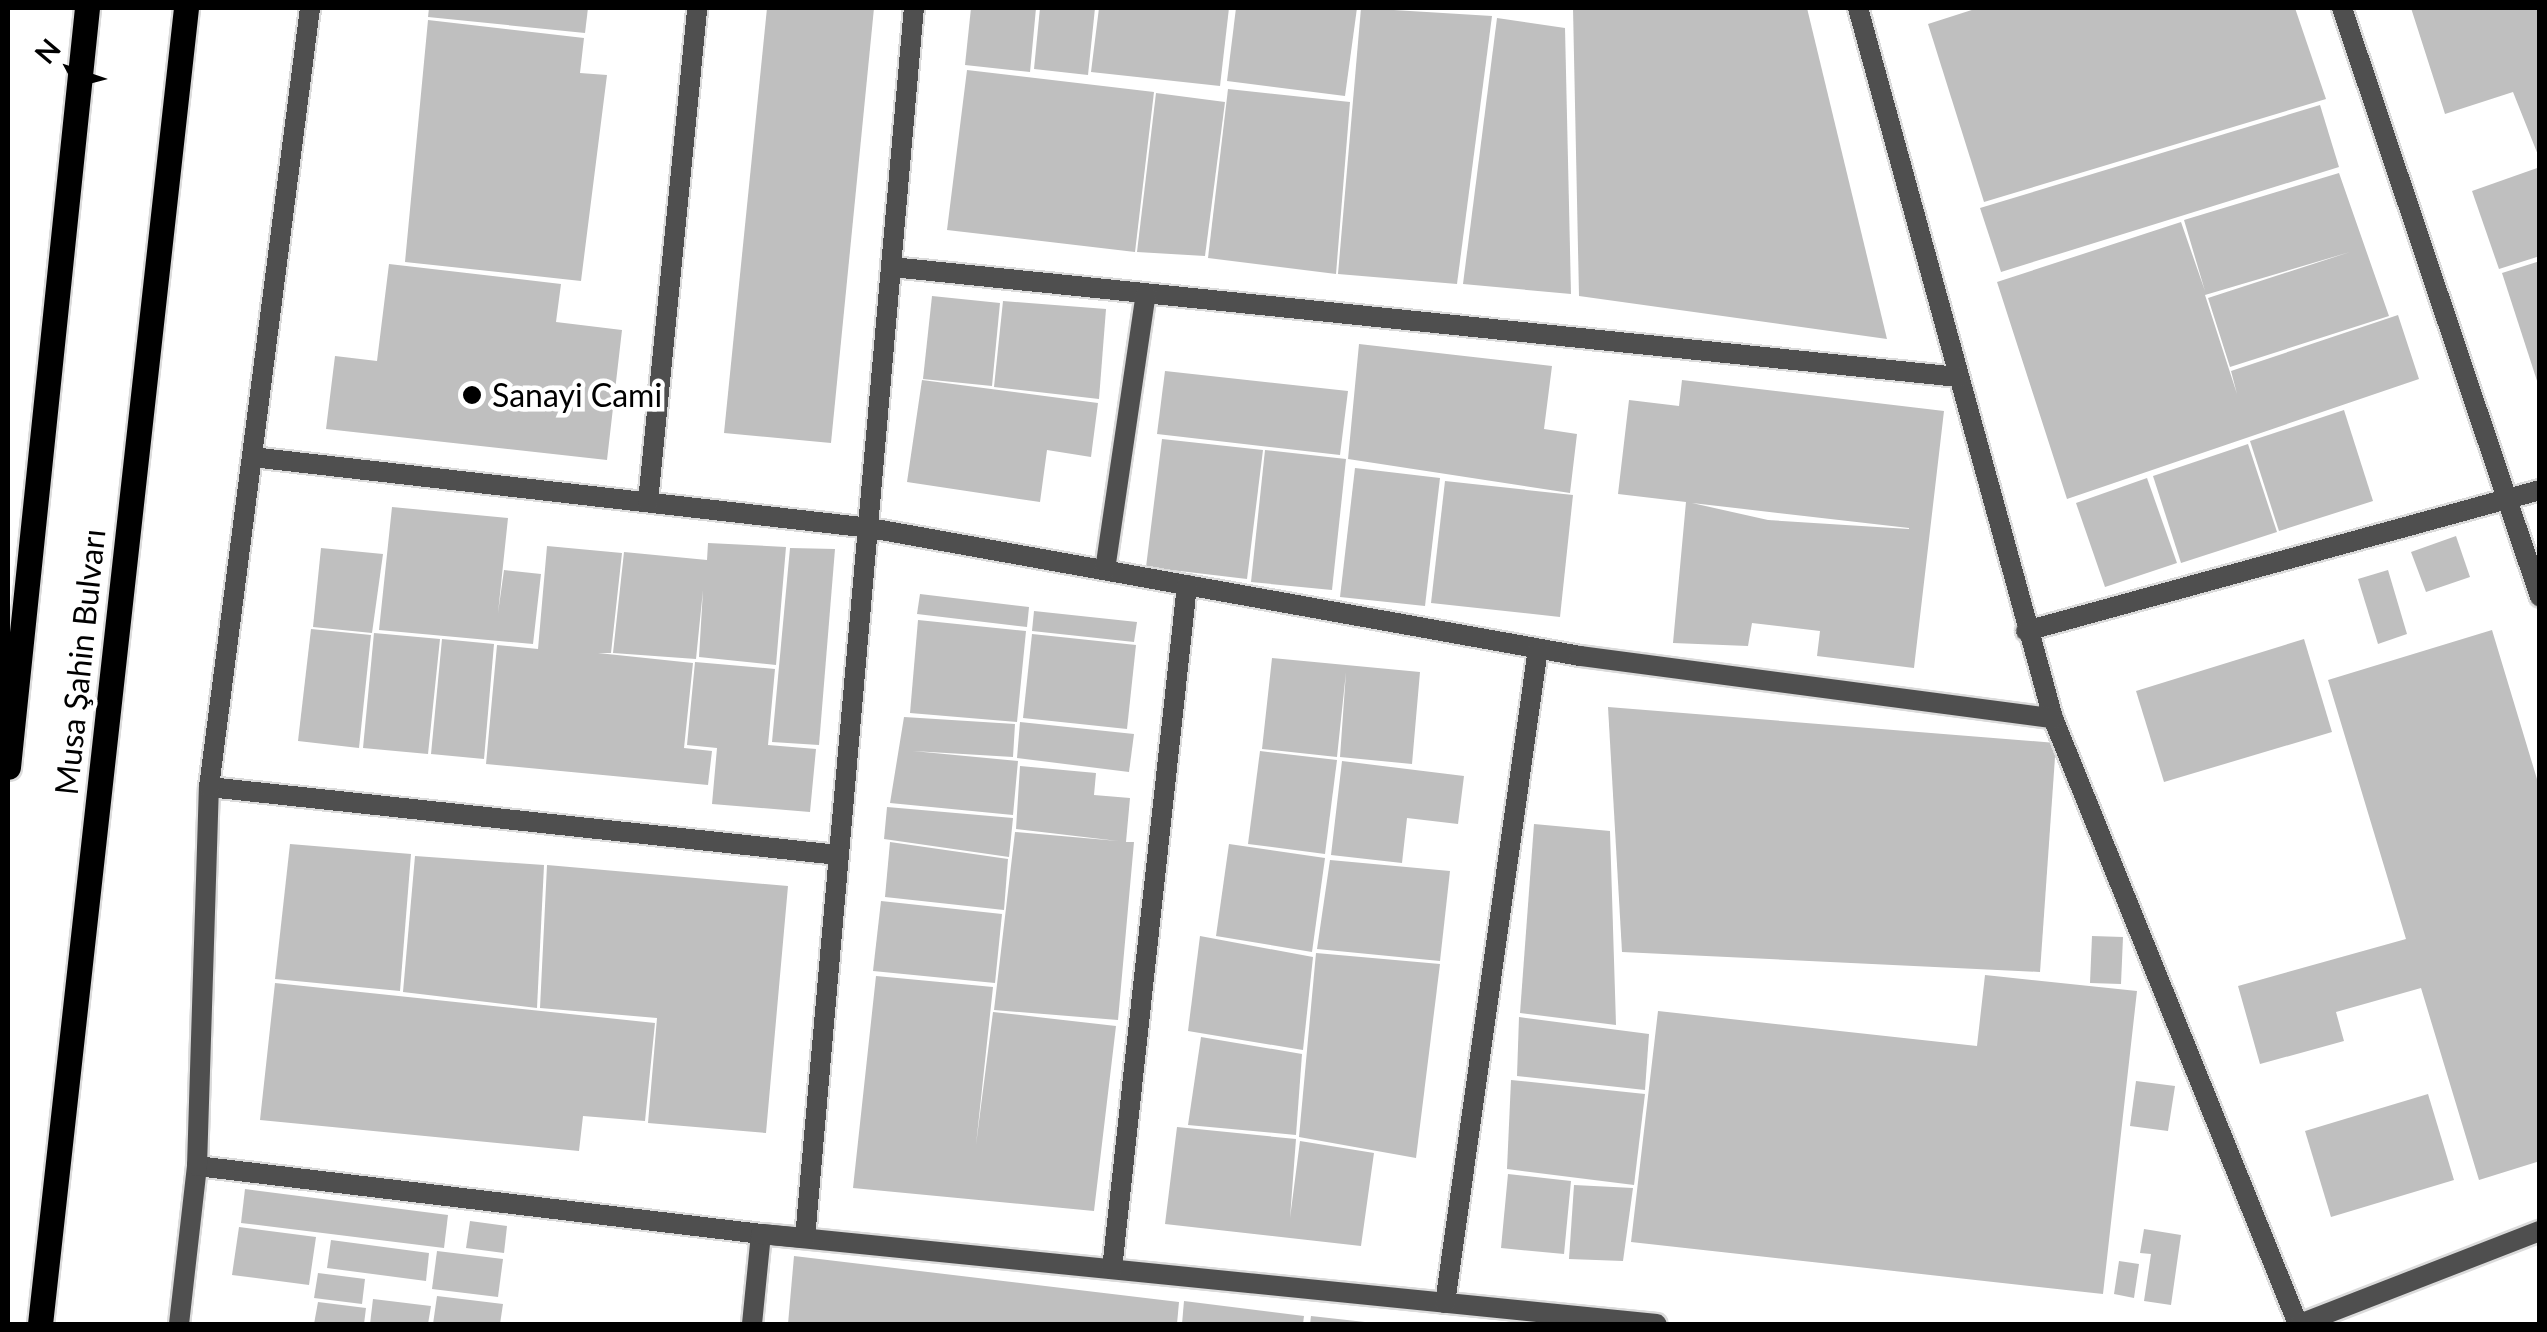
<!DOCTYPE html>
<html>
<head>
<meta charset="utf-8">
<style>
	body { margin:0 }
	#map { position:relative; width:2547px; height:1332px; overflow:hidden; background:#fff; font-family:Lato,sans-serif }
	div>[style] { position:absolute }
	.building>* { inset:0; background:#bfbfbf }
	.roads { filter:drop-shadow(2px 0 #dbdbdb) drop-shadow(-2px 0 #dbdbdb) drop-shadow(0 2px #dbdbdb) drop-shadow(0 -2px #dbdbdb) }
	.street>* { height:20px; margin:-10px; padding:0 10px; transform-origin:10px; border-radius:10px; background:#4f4f4f }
	.primary>* { height:25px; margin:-12.5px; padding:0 12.5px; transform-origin:12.5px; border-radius:12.5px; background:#000 }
	.dots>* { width:28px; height:28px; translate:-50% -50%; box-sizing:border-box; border:5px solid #fff; border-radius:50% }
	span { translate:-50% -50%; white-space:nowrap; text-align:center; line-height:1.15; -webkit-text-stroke:9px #fff; paint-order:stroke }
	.poi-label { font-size:32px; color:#000 }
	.left { translate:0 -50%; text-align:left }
	.street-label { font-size:32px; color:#000 }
	.frame { position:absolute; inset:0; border:10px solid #000; pointer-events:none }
	.north { position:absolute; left:20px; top:20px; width:100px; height:100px; -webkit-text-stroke:8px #fff; paint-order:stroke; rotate:310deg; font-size:28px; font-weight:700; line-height:40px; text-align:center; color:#000 }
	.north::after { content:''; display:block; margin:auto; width:35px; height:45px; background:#000; clip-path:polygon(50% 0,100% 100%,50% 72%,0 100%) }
</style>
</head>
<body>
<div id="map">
	<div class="building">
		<i style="clip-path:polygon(429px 8px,588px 8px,585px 33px,428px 17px)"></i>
		<i style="clip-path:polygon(767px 8px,874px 8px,831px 443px,724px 433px)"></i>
		<i style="clip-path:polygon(971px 8px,1036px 8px,1030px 72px,965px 65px)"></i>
		<i style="clip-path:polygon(1040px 8px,1095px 8px,1088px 75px,1034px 69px)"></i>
		<i style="clip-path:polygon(1099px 8px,1229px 8px,1220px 86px,1091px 72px)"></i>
		<i style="clip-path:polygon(1236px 8px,1357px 8px,1345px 96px,1227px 81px)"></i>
		<i style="clip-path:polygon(1361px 8px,1492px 16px,1457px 284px,1338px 274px)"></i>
		<i style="clip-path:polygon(1573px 8px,1807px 8px,1887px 339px,1579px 296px)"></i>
		<i style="clip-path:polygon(1978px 8px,2295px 8px,2326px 99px,1984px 202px,1928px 24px)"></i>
		<i style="clip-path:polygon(2411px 8px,2540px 8px,2540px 160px,2513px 92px,2445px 114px)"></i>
		<i style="clip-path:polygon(1497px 18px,1565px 28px,1571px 294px,1463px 284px)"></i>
		<i style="clip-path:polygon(428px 20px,584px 38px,580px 73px,607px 75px,581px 281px,405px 262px)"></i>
		<i style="clip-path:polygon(967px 70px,1154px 92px,1135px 252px,947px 230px)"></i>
		<i style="clip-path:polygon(1228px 89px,1350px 102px,1336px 274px,1208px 258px)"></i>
		<i style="clip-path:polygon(1156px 93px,1225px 102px,1205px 256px,1137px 252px)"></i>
		<i style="clip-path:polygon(2320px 105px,2339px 167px,2001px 272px,1980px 208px)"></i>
		<i style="clip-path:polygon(2540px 167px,2540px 256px,2499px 269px,2472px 191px)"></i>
		<i style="clip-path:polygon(2339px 173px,2389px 316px,2230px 367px,2208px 298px,2350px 252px,2205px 295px,2237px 394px,2231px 371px,2398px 315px,2419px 379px,2067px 499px,1997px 282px,2181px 222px,2205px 291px,2184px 220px)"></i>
		<i style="clip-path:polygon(2540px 261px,2540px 387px,2539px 387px,2502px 273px)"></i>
		<i style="clip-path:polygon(389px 264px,561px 284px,556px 322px,622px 330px,607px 460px,326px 429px,335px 356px,377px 361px)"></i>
		<i style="clip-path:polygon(932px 296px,1000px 303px,992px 386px,923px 379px)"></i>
		<i style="clip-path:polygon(1003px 301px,1106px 309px,1099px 399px,994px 387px)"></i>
		<i style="clip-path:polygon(1359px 344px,1552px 366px,1544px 429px,1577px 434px,1570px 493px,1348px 459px)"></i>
		<i style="clip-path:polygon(1165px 371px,1348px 391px,1340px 455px,1157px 434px)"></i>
		<i style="clip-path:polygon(922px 380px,1098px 403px,1091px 457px,1047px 450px,1040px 502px,907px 482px)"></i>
		<i style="clip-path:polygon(evenodd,1682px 380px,1944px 411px,1914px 668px,1817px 656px,1820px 631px,1752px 623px,1748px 646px,1673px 643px,1686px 502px,1618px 494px,1629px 400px,1679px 406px,1682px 380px,1692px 503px,1909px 528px,1909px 529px,1768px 520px,1692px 503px)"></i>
		<i style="clip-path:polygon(2344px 410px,2373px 501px,2279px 531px,2250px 441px)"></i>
		<i style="clip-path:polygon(1162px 439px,1263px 450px,1247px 579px,1146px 567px)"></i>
		<i style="clip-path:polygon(2248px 444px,2277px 532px,2181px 563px,2153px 476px)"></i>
		<i style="clip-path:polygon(1265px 450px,1346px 459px,1332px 590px,1251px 582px)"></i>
		<i style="clip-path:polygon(1355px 468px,1440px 478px,1425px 606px,1340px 597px)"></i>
		<i style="clip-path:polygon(2147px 478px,2177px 563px,2105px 587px,2076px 503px)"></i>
		<i style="clip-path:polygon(1445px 481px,1573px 495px,1560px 617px,1431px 603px)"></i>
		<i style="clip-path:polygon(392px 507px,508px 518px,498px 613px,504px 570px,541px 574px,533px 644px,379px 630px)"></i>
		<i style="clip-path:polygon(2456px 536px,2470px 577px,2426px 592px,2411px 552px)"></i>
		<i style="clip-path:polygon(708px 543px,786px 547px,776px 665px,699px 657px,703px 590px,696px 659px,613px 653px,624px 552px,707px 560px)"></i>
		<i style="clip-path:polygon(547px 546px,622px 553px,611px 653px,598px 653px,693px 663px,684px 748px,712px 751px,708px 785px,486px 764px,497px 645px,538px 649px)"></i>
		<i style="clip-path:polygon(321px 548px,383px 554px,372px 633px,313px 627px)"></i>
		<i style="clip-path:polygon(790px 548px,835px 549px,819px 745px,772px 742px)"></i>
		<i style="clip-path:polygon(2388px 570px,2407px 634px,2378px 644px,2358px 579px)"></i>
		<i style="clip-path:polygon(920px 594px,1029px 607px,1027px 627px,917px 614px)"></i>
		<i style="clip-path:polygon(1034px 611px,1137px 622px,1134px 642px,1032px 631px)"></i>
		<i style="clip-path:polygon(918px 620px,1026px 631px,1017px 722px,910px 713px)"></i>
		<i style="clip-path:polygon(311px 629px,371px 635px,359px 748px,298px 741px)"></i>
		<i style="clip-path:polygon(2492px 630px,2540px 789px,2540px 1161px,2479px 1180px,2421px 988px,2336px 1012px,2344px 1041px,2260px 1064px,2238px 986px,2406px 939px,2328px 680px)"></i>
		<i style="clip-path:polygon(374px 633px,440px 639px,428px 754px,363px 748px)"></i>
		<i style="clip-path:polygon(1032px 634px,1136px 645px,1127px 729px,1023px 718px)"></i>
		<i style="clip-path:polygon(442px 639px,494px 644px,484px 759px,431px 754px)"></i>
		<i style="clip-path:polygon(2304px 639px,2332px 732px,2164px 782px,2136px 691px)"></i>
		<i style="clip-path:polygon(1272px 658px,1420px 672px,1412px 764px,1340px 757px,1346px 672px,1337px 757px,1262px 749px)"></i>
		<i style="clip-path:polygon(695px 662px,775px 669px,768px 745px,816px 749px,810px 812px,712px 804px,717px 748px,687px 745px)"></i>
		<i style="clip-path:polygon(1608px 707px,2056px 743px,2040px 972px,1622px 952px)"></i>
		<i style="clip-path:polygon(904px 717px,1015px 724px,1013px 757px,913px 751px,1018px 761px,1013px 815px,890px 803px)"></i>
		<i style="clip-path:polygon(1020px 722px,1134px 734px,1129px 772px,1017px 758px)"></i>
		<i style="clip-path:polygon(1260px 751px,1337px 760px,1325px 854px,1248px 844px)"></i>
		<i style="clip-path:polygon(1342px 761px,1464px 776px,1458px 824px,1407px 818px,1402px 863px,1331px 855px)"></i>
		<i style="clip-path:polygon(1020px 766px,1096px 773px,1094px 795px,1130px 798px,1126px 842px,1134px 842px,1118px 1020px,994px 1010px,1015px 832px,1118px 841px,1016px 829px)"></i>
		<i style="clip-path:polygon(887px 807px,1013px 818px,1009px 857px,884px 839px)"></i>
		<i style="clip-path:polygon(1534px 824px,1610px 831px,1616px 1025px,1520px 1013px)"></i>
		<i style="clip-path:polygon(890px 842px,1008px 859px,1004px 910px,885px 897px)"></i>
		<i style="clip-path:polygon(290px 844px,411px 854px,400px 991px,275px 979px)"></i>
		<i style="clip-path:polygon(1229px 844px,1325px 858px,1312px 952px,1216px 936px)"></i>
		<i style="clip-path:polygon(415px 856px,544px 865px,537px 1008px,403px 992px)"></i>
		<i style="clip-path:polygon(1330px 860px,1450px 871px,1440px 961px,1317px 949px)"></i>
		<i style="clip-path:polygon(547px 865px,788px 886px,766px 1133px,648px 1123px,657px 1018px,540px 1008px)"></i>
		<i style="clip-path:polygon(881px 901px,1002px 914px,995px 983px,873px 971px)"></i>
		<i style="clip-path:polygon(1200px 936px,1313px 957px,1303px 1050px,1188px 1031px)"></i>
		<i style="clip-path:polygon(2092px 936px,2123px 937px,2121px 984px,2090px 983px)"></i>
		<i style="clip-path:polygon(1316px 953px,1440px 964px,1416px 1158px,1299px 1137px)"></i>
		<i style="clip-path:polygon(1985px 975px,2137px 991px,2103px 1294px,1631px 1242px,1658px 1011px,1977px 1046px)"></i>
		<i style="clip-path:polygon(876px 976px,993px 987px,976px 1145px,993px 1012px,1116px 1026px,1094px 1211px,853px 1188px)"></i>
		<i style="clip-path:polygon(275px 983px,655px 1023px,645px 1121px,583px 1116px,579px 1151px,260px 1120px)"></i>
		<i style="clip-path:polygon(1519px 1017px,1649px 1034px,1645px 1090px,1517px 1076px)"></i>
		<i style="clip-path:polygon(1201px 1037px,1302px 1054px,1296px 1135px,1188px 1125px)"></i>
		<i style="clip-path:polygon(1511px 1080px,1645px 1094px,1634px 1185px,1507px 1169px)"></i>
		<i style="clip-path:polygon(2136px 1081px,2175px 1086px,2168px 1131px,2130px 1126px)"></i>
		<i style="clip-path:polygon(2428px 1094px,2454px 1180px,2331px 1217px,2305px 1131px)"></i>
		<i style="clip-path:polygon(1177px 1127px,1296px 1139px,1290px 1218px,1300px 1141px,1374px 1153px,1361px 1246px,1165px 1224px)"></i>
		<i style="clip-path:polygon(1508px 1174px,1571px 1181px,1564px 1254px,1501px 1248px)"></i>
		<i style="clip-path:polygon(1574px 1185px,1633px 1188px,1623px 1261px,1569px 1259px)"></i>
		<i style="clip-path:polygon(245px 1189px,448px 1215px,444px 1248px,241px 1223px)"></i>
		<i style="clip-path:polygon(470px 1221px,507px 1226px,504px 1253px,466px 1248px)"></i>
		<i style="clip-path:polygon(239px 1227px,316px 1237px,309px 1285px,232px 1275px)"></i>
		<i style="clip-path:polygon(2144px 1229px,2181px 1235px,2171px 1305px,2144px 1301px,2151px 1254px,2140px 1253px)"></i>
		<i style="clip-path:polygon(331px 1240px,429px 1253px,426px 1281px,327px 1268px)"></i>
		<i style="clip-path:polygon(437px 1251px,503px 1259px,498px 1297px,432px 1289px)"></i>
		<i style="clip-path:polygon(794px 1256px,1179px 1302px,1177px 1324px,788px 1324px)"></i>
		<i style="clip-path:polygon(2119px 1261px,2139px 1264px,2134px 1298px,2114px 1294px)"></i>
		<i style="clip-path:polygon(318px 1273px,365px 1279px,362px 1304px,314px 1298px)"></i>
		<i style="clip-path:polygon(437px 1296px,503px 1304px,500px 1324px,433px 1324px)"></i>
		<i style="clip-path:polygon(373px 1299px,431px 1306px,428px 1324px,370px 1324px)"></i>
		<i style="clip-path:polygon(1184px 1301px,1304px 1316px,1303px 1324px,1182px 1324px)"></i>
		<i style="clip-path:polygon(318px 1302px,366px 1308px,364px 1324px,314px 1324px)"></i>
		<i style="clip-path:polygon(1311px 1316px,1365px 1322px,1364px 1324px,1310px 1324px)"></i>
	</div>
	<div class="roads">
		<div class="street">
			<i style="left:1858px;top:8px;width:736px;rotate:74.64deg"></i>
			<i style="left:2053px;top:718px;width:654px;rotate:67.99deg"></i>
			<i style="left:2342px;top:8px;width:621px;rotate:71.42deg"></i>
			<i style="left:892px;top:267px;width:1072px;rotate:5.89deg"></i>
			<i style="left:252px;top:457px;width:622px;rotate:6.55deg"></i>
			<i style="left:870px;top:528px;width:721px;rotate:10.22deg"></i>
			<i style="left:1580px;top:656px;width:477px;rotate:7.5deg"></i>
			<i style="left:648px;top:502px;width:496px;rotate:-84.3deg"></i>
			<i style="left:1105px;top:570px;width:279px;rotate:-81.6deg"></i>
			<i style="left:2026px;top:631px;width:533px;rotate:-15.34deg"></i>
			<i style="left:209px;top:787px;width:633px;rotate:6.17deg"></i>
			<i style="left:197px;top:1166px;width:568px;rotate:6.87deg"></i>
			<i style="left:761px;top:1234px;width:900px;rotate:5.74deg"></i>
			<i style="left:1112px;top:1269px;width:688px;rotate:-83.74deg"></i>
			<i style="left:1445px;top:1303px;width:661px;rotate:-81.91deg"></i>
			<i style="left:179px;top:1324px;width:159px;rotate:-83.5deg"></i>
			<i style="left:197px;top:1166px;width:379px;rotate:-88.2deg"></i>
			<i style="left:209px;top:787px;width:786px;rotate:-82.61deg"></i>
			<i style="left:752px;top:1324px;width:90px;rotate:-84.3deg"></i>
			<i style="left:761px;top:1234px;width:44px;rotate:5.2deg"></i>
			<i style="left:805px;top:1238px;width:1235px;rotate:-84.94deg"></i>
			<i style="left:2300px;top:1324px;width:257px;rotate:-21.2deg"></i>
		</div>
		<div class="primary">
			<i style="left:8px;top:767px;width:763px;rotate:-84.06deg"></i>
			<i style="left:40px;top:1324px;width:1324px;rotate:-83.67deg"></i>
		</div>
	</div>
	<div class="dots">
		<i style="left:472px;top:395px;background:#000"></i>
	</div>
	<div class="poi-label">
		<span class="left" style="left:492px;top:395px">Sanayi Cami</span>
	</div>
	<div class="street-label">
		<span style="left:80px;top:662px;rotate:-84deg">Musa Şahin Bulvarı</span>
	</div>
	<div class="frame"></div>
	<div class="north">N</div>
</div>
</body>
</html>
